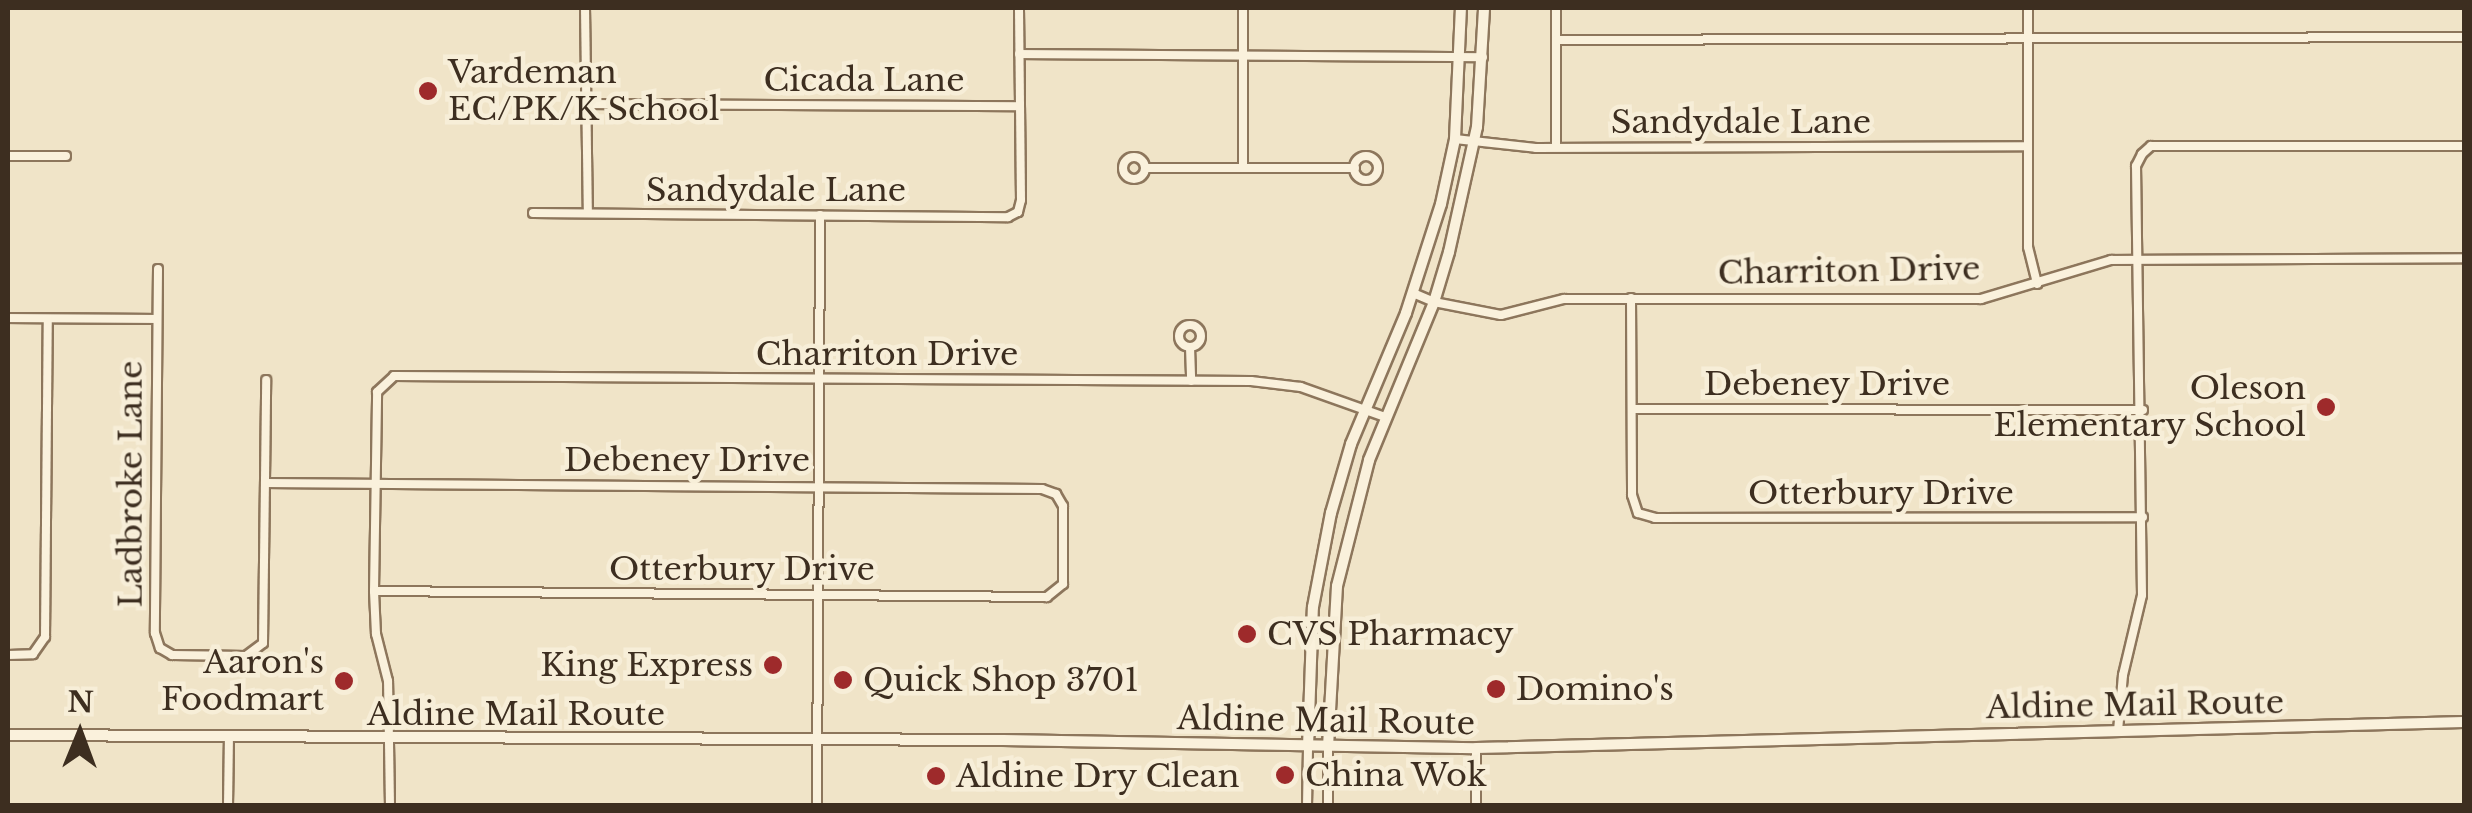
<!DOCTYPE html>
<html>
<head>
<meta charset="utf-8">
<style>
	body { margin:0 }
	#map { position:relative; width:2472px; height:813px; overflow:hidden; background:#f0e4c8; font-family:"Libre Baskerville",serif }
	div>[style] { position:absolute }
	.roads { filter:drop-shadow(2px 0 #8d765c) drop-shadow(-2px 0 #8d765c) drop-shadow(0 2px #8d765c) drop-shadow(0 -2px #8d765c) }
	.street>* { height:8px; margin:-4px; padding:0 4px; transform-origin:4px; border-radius:4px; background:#faf1dc }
	.street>.ring { margin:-4px; padding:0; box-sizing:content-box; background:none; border:8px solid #faf1dc; border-radius:50% }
	.secondary>* { height:10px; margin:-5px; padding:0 5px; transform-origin:5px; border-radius:5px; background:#faf1dc }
	.dots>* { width:28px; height:28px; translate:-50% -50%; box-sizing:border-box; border:5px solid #f7eed8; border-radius:50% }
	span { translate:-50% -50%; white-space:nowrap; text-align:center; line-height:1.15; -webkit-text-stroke:9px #f7eed8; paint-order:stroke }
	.poi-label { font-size:32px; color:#3d2e20 }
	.left { translate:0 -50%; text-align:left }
	.right { translate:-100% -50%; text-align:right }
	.street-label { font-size:32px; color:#3d2e20 }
	.frame { position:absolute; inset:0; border:10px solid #3d2e20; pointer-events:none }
	.north { position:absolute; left:30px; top:683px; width:100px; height:100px; -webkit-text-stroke:8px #f7eed8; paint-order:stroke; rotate:1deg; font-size:28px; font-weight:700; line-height:40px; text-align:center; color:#3d2e20 }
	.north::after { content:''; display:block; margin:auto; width:35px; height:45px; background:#3d2e20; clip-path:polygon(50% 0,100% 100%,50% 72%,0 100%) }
</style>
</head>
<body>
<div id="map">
	<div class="roads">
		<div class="street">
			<i style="left:585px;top:8px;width:205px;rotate:89.2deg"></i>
			<i style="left:1556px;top:8px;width:139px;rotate:90deg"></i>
			<i style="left:2028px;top:8px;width:239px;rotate:90deg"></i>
			<i style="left:2028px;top:247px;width:38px;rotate:76deg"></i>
			<i style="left:1556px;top:40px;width:908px;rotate:-0.19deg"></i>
			<i style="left:1019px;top:54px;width:464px;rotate:0.4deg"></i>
			<i style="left:587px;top:104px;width:433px;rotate:0.3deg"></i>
			<i style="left:1455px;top:139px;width:81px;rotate:6.3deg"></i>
			<i style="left:1536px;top:148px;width:492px;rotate:-0.2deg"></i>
			<i style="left:8px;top:156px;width:58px"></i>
			<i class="ring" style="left:1354px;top:156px;width:16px;height:16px"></i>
			<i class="ring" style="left:1123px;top:157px;width:14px;height:14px"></i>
			<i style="left:1146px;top:168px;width:209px"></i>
			<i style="left:1243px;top:168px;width:160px;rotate:-90deg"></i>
			<i style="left:533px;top:213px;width:475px;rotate:0.5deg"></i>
			<i style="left:1008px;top:217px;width:11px;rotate:-27deg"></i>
			<i style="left:1018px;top:212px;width:12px;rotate:-76deg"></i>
			<i style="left:1021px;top:200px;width:192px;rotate:-90.6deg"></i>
			<i style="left:158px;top:269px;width:364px;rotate:90.5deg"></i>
			<i style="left:155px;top:633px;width:16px;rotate:72deg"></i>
			<i style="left:160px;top:648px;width:14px;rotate:30deg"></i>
			<i style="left:172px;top:655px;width:74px;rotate:0.8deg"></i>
			<i style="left:246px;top:656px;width:21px;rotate:-37deg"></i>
			<i style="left:263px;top:643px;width:263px;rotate:-89.3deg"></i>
			<i style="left:1413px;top:293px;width:23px;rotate:23deg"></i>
			<i style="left:1434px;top:302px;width:68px;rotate:11deg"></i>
			<i style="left:1501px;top:315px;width:65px;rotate:-14.3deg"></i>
			<i style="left:1564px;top:299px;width:417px"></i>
			<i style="left:1981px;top:299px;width:136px;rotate:-16.7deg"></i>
			<i style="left:2111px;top:260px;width:353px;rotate:-0.3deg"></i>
			<i style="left:1631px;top:298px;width:197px;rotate:89.7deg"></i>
			<i style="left:1632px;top:495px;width:19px;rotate:72deg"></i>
			<i style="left:1638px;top:513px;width:18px;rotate:16deg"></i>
			<i style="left:1655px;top:518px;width:488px;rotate:-0.1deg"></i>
			<i style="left:8px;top:318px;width:149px;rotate:0.4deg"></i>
			<i class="ring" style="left:1179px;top:325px;width:14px;height:14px"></i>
			<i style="left:1190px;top:347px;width:34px;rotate:88deg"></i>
			<i style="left:1632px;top:409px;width:511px;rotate:0.11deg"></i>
			<i style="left:265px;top:483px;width:777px;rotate:0.44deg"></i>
			<i style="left:1042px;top:489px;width:15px;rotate:20deg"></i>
			<i style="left:1056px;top:494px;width:14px;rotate:60deg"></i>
			<i style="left:1063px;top:506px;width:78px;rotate:90deg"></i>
			<i style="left:1063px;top:584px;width:21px;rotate:141deg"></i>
			<i style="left:1047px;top:597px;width:673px;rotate:-179.49deg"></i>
			<i style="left:8px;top:655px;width:25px;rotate:-2deg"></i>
			<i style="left:33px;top:654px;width:21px;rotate:-55deg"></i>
			<i style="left:45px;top:637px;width:318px;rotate:-89.5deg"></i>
			<i style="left:2118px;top:731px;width:56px;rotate:-84.9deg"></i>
			<i style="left:2123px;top:675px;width:82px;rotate:-76.6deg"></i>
			<i style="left:2142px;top:595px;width:429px;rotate:-90.8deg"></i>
			<i style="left:2136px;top:166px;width:13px;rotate:-63deg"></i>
			<i style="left:2142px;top:154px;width:12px;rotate:-42deg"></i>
			<i style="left:2151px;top:146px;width:313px"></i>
			<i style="left:1328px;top:747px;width:59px;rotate:90deg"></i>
			<i style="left:228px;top:806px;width:70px;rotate:-89.2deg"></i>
			<i style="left:390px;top:806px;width:125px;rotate:-90.9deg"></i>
			<i style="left:388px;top:681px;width:49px;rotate:-104.3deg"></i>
			<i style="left:376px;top:634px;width:43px;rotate:-92.7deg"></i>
			<i style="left:374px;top:591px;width:199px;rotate:-89.1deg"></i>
			<i style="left:377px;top:392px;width:23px;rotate:-43deg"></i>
			<i style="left:394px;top:376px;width:857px;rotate:0.33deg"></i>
			<i style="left:1251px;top:381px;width:50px;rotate:6.8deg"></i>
			<i style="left:1301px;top:387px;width:89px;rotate:19.7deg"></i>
			<i style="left:817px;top:806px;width:591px;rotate:-89.71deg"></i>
			<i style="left:1307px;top:806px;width:59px;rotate:-89deg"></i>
			<i style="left:1476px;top:806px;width:58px;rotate:-90deg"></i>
		</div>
		<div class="secondary">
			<i style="left:8px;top:735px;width:995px;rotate:0.29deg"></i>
			<i style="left:1003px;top:740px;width:473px;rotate:1deg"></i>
			<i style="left:1476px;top:748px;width:988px;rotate:-1.51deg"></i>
			<i style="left:1308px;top:747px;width:140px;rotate:-88deg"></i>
			<i style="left:1313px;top:607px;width:96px;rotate:-79.2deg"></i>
			<i style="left:1331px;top:513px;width:72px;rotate:-73.8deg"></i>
			<i style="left:1351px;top:444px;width:142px;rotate:-67.2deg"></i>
			<i style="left:1406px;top:313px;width:114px;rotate:-72.2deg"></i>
			<i style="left:1441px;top:204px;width:66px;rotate:-77.8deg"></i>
			<i style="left:1455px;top:139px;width:131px;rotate:-87.4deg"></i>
			<i style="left:1328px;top:747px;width:161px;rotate:-86.8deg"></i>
			<i style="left:1337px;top:586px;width:130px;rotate:-75.7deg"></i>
			<i style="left:1369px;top:460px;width:171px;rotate:-67.6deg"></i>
			<i style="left:1434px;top:302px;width:52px;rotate:-73.3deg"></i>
			<i style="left:1449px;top:252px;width:128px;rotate:-77.4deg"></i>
			<i style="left:1477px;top:127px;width:119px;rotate:-86.6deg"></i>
		</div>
	</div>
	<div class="dots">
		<i style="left:428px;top:91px;background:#9e2a2b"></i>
		<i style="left:2326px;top:407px;background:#9e2a2b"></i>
		<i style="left:1247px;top:634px;background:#9e2a2b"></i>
		<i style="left:773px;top:665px;background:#9e2a2b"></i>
		<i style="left:843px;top:680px;background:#9e2a2b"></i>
		<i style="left:344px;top:681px;background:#9e2a2b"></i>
		<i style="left:1496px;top:689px;background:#9e2a2b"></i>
		<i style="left:1285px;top:775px;background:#9e2a2b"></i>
		<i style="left:936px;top:776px;background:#9e2a2b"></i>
	</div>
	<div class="poi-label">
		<span class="left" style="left:448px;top:91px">Vardeman<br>EC/PK/K School</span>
		<span class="right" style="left:2306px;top:407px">Oleson<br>Elementary School</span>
		<span class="left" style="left:1267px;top:634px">CVS Pharmacy</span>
		<span class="right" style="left:324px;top:681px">Aaron's<br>Foodmart</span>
		<span class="right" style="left:753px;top:665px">King Express</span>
		<span class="left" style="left:863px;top:680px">Quick Shop 3701</span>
		<span class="left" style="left:1516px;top:689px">Domino's</span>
		<span class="left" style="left:1305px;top:775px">China Wok</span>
		<span class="left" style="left:956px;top:776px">Aldine Dry Clean</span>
	</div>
	<div class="street-label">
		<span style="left:864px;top:80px">Cicada Lane</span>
		<span style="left:1741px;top:122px">Sandydale Lane</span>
		<span style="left:776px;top:190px">Sandydale Lane</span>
		<span style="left:1849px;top:271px;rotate:-1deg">Charriton Drive</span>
		<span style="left:887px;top:354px">Charriton Drive</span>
		<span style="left:1827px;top:384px">Debeney Drive</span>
		<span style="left:687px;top:460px">Debeney Drive</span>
		<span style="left:131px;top:484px;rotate:-90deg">Ladbroke Lane</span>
		<span style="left:1881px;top:493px">Otterbury Drive</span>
		<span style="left:742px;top:569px">Otterbury Drive</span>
		<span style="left:2135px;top:705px;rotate:-1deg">Aldine Mail Route</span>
		<span style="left:516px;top:714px">Aldine Mail Route</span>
		<span style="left:1326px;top:721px;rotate:1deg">Aldine Mail Route</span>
	</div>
	<div class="frame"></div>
	<div class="north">N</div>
</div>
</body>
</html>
